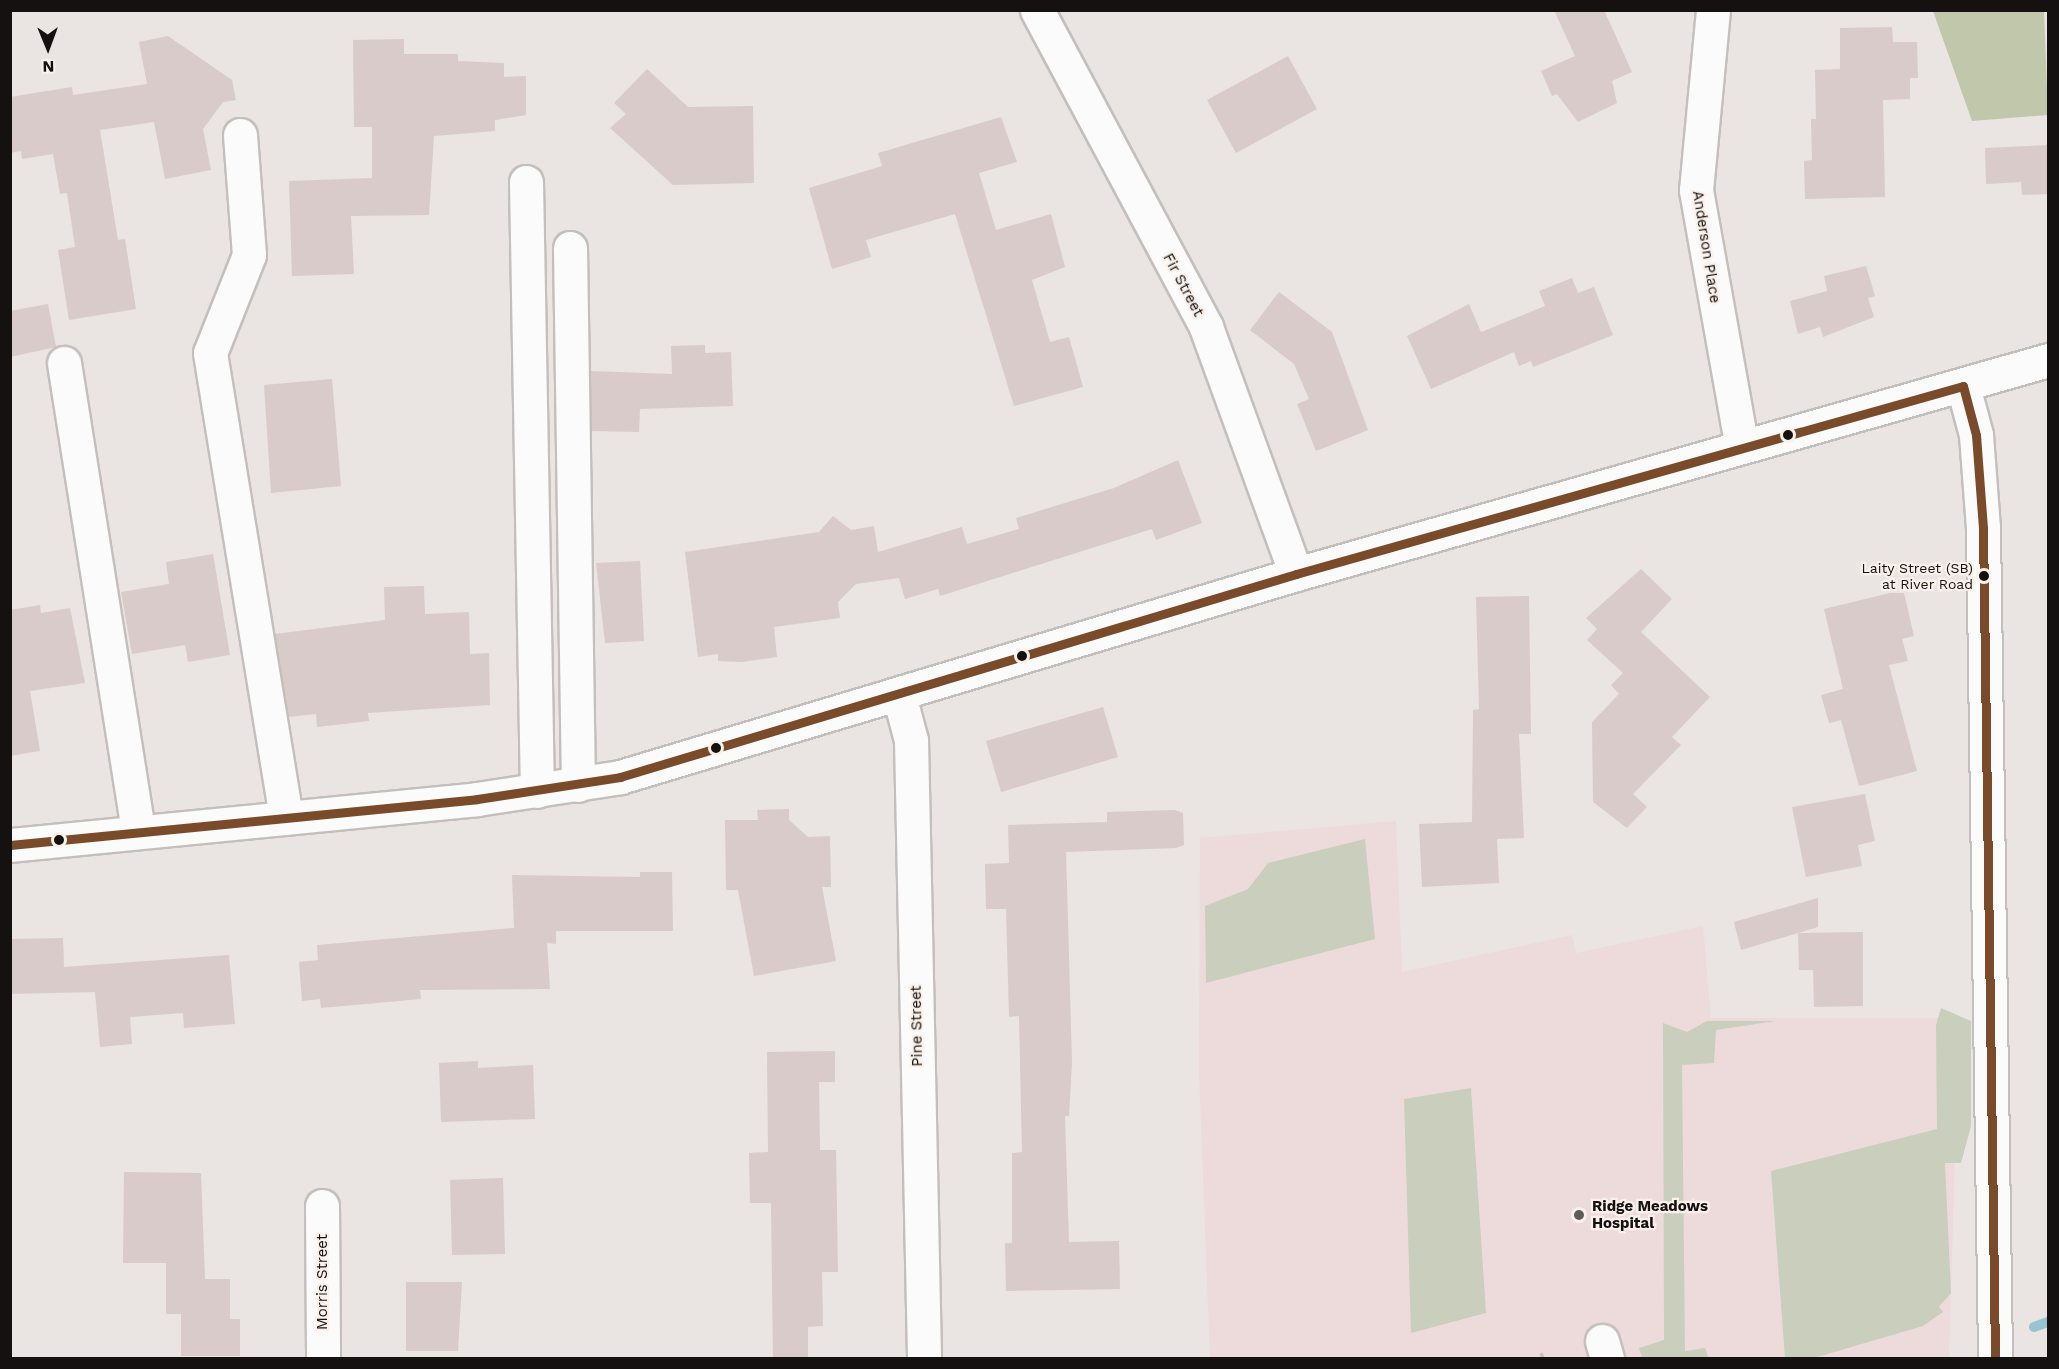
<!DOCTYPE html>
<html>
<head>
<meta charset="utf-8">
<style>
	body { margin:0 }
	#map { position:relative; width:2059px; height:1369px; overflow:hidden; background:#eae4e2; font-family:"Work Sans",sans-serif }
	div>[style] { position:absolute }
	.medical>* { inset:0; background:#eddbdc }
	.green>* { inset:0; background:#cacebc }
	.forest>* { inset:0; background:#c0c7ab }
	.stream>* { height:10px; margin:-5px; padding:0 5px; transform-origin:5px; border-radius:5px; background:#97c4d0 }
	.building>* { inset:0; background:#d9cbc9 }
	.path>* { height:4px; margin-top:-2px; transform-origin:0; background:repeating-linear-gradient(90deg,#c7c5c4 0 4.5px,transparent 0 7.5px) }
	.roads { filter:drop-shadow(2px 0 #c3bfbd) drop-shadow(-2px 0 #c3bfbd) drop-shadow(0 2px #c3bfbd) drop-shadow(0 -2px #c3bfbd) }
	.minor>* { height:33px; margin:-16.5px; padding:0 16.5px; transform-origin:16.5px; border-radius:16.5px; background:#fcfbfb }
	.bus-1>* { height:9px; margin:-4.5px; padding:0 4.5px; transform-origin:4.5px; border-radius:4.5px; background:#7a4b2a }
	.dots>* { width:16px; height:16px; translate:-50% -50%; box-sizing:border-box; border:3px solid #fbf1eb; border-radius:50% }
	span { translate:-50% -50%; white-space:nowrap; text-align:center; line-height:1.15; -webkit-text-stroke:4.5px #fbf1eb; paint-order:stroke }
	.bus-label { font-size:14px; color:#151110 }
	.right { translate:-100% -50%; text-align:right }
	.street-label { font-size:15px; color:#151110 }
	.poi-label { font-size:15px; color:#151110; font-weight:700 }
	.left { translate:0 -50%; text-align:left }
	.frame { position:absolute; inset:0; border:12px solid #151110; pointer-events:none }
	.north { position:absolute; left:18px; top:18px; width:60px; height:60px; -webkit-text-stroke:4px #fbf1eb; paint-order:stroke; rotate:179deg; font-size:16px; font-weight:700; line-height:24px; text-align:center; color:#151110 }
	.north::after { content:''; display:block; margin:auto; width:21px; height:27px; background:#151110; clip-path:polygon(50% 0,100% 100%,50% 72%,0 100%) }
</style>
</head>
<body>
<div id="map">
	<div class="medical">
		<i style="clip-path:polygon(1396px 821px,1402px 972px,1572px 935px,1576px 953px,1703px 926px,1711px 1018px,1959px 1018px,1949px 1358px,1210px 1358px,1199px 1072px,1200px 838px)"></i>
	</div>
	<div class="green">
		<i style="clip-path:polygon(1365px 839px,1375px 939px,1206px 983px,1205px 906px,1248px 889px,1268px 863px)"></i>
		<i style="clip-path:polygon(1941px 1008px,1971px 1021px,1971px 1126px,1961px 1163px,1945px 1163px,1951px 1293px,1939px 1307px,1943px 1312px,1923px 1326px,1814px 1358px,1785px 1358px,1771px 1171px,1937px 1129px,1936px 1025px)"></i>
		<i style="clip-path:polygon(1707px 1021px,1776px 1021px,1716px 1030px,1714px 1063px,1682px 1065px,1685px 1351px,1705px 1348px,1709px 1358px,1642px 1358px,1639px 1348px,1664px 1340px,1663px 1023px,1687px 1032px)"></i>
		<i style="clip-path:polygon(1471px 1088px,1486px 1313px,1411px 1333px,1404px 1099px)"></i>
	</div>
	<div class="forest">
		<i style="clip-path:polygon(1933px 11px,2044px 11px,2048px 115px,1972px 121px)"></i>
	</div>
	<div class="stream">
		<i style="left:2034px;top:1327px;width:15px;rotate:-20deg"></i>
	</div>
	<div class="building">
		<i style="clip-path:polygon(1554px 10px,1604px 10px,1632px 72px,1612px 81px,1617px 103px,1578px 122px,1557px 94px,1552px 96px,1541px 71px,1575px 56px)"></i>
		<i style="clip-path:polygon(1892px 27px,1893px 42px,1917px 42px,1918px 78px,1910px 78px,1910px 99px,1883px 100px,1885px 197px,1805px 199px,1804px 161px,1812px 160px,1811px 119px,1816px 119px,1815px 70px,1840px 69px,1840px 28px)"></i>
		<i style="clip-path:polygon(168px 36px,232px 80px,236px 100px,223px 102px,203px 129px,211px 170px,165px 179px,154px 122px,100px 130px,118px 240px,125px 239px,136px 309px,69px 320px,58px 250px,75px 247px,67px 193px,60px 194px,53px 154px,22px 159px,21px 151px,10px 153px,10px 97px,72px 87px,73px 95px,147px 84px,139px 42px)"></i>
		<i style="clip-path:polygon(404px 39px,404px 54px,458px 54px,458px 61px,504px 63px,504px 77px,526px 76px,526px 115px,495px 120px,495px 131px,434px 136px,429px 215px,351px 216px,354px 274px,292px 276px,289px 181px,372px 178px,372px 127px,354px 127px,353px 40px)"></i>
		<i style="clip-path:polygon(1288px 56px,1317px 109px,1236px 153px,1207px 100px)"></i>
		<i style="clip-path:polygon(647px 69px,688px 107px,753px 106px,754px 183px,673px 185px,610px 128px,626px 114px,614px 103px)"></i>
		<i style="clip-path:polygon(1001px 117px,1017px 162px,979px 173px,996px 230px,1051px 214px,1065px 267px,1032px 280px,1050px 342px,1069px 337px,1083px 387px,1014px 406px,955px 214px,866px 240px,871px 257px,832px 269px,809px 188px,882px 166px,878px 153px)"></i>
		<i style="clip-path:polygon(2049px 145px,2049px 194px,2022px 195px,2021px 182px,1986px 184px,1985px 148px)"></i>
		<i style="clip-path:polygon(1866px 266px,1875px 296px,1868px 298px,1874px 317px,1823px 337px,1820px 327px,1798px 334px,1790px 301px,1827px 291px,1824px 276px)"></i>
		<i style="clip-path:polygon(1572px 278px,1578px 293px,1594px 287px,1613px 335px,1533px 367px,1531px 361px,1519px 366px,1514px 352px,1431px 389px,1407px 336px,1469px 304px,1481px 332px,1545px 306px,1539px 291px)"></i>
		<i style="clip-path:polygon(1279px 292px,1332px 332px,1368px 430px,1316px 451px,1297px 404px,1309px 399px,1294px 364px,1250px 330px)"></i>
		<i style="clip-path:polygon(48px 304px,56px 347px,10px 357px,10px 311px)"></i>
		<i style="clip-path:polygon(705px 345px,705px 353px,731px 352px,733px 406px,640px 409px,639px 432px,591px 431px,591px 371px,672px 374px,671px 346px)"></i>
		<i style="clip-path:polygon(332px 379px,341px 486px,271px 493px,264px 385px)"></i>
		<i style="clip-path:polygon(1178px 460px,1202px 523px,1156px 540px,1152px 529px,940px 596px,938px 589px,905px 599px,899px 578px,856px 584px,838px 602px,840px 618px,774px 627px,777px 657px,742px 662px,718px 661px,718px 654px,698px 657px,685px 552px,819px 532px,833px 516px,851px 530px,874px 526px,878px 552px,962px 527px,967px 544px,1019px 529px,1016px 518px,1114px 488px)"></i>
		<i style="clip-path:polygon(213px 554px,230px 655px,188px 662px,185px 645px,132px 654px,121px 592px,169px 584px,166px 562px)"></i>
		<i style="clip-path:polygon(640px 561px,644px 641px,605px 643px,596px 563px)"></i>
		<i style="clip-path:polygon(1641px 569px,1672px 599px,1641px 632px,1710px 697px,1672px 737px,1681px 745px,1633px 794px,1647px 807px,1627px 828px,1593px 802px,1592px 722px,1619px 694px,1611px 685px,1623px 673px,1587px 640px,1597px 629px,1586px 618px)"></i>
		<i style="clip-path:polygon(424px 586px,425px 614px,469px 612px,470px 654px,489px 653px,490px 705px,368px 713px,369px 721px,317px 727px,316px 714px,288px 717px,275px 634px,385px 620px,384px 587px)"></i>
		<i style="clip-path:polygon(1890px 593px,1904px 593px,1914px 636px,1902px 639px,1908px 661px,1889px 665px,1917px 771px,1859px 786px,1841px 720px,1829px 723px,1821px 695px,1843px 689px,1824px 609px)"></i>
		<i style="clip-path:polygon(1529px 596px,1531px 734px,1519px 734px,1524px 838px,1497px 839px,1499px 883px,1422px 887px,1419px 824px,1472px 822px,1473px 710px,1479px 709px,1476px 597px)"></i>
		<i style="clip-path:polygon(40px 605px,41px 613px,70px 608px,85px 683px,30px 691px,40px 751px,10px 756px,10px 610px)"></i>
		<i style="clip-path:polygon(1103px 707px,1118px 757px,1001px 792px,986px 741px)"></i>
		<i style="clip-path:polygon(1865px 794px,1875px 841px,1858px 845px,1862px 866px,1806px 877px,1792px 807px)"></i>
		<i style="clip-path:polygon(789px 809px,789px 820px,808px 837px,830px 836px,831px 887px,822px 887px,836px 961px,754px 976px,738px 890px,726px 890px,725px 820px,758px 820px,757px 810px)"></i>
		<i style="clip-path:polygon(1175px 810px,1183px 813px,1184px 845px,1176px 848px,1066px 852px,1072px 1062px,1069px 1116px,1065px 1116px,1069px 1242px,1119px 1241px,1120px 1289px,1006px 1291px,1005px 1243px,1012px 1243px,1012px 1153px,1022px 1152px,1019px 1016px,1009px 1017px,1006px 909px,986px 909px,985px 864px,1009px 863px,1008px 825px,1107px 822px,1107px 812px)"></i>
		<i style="clip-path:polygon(640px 872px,672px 872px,673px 931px,556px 931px,556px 944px,547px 943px,550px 989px,420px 990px,421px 999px,321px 1008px,320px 999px,302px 1001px,299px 962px,318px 960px,317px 945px,514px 928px,512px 875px,640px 877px)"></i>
		<i style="clip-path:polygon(1818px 898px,1818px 927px,1741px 950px,1734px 922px)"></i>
		<i style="clip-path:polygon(1863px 932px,1863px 1006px,1814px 1007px,1813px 970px,1799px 970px,1798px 933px)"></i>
		<i style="clip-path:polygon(63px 938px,64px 967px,229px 955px,235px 1024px,184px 1028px,183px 1013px,130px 1017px,132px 1044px,100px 1047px,95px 992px,10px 994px,10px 939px)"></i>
		<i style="clip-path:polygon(835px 1051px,835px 1082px,819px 1082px,820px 1150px,836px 1150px,838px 1272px,822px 1272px,823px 1326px,808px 1327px,808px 1359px,773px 1359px,771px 1203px,750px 1203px,749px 1153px,768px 1152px,767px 1052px)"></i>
		<i style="clip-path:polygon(478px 1061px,478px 1068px,533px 1065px,535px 1119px,441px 1122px,439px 1063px)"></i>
		<i style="clip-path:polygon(124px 1172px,201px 1173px,205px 1279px,230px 1279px,230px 1319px,240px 1319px,240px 1356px,181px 1356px,181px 1314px,166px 1314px,166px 1263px,123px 1263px)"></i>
		<i style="clip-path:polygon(503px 1178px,505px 1254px,452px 1255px,450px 1180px)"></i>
		<i style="clip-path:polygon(406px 1282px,462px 1282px,458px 1351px,406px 1351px)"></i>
	</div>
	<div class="path">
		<i style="left:1541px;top:1353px;width:5px;rotate:68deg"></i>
	</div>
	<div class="roads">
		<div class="minor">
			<i style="left:1037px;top:10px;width:359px;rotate:61.9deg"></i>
			<i style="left:1206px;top:327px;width:263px;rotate:70deg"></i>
			<i style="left:1713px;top:10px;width:181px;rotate:95.4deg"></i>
			<i style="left:1696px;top:190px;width:261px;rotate:79.9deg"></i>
			<i style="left:240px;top:135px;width:120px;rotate:85.7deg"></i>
			<i style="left:249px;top:255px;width:105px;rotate:111.7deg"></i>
			<i style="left:210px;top:353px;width:471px;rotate:80.7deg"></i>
			<i style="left:526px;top:182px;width:609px;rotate:88.97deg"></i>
			<i style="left:570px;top:248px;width:537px;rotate:89.15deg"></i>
			<i style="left:64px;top:363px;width:475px;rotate:81deg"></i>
			<i style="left:1963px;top:386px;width:51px;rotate:75.1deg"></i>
			<i style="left:1976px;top:435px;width:93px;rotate:85.7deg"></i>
			<i style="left:1983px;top:528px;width:830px;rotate:89.17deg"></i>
			<i style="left:899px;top:695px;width:47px;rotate:75.1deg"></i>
			<i style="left:911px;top:740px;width:618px;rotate:88.79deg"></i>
			<i style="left:10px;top:845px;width:469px;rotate:-5.6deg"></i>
			<i style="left:477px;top:799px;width:145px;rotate:-8.7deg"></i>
			<i style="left:620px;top:777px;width:706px;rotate:-16.71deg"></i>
			<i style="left:1296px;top:574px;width:782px;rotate:-15.88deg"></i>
			<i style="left:322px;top:1206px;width:152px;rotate:89.6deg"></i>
			<i style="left:1602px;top:1341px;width:18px;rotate:74deg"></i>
		</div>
	</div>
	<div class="bus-1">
		<i style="left:1963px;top:386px;width:51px;rotate:75.1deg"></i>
		<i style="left:1976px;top:435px;width:93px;rotate:85.7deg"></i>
		<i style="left:1983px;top:528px;width:830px;rotate:89.17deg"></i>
		<i style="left:10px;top:845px;width:469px;rotate:-5.6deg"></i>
		<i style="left:477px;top:799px;width:145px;rotate:-8.7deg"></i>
		<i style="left:620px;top:777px;width:706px;rotate:-16.71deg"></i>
		<i style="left:1296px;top:574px;width:693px;rotate:-15.74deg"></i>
	</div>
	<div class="dots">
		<i style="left:1788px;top:435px;background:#151110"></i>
		<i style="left:1984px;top:576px;background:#151110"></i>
		<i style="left:1022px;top:656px;background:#151110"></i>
		<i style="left:716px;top:748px;background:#151110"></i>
		<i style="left:59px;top:840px;background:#151110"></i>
		<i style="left:1579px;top:1215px;background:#605b5a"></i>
	</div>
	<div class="bus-label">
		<span class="right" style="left:1973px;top:576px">Laity Street (SB)<br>at River Road</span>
	</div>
	<div class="street-label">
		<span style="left:1706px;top:247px;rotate:81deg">Anderson Place</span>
		<span style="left:1183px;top:285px;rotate:62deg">Fir Street</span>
		<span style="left:917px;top:1026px;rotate:-91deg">Pine Street</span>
		<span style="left:323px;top:1282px;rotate:-90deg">Morris Street</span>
	</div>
	<div class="poi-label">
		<span class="left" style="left:1592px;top:1215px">Ridge Meadows<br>Hospital</span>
	</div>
	<div class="frame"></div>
	<div class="north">N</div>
</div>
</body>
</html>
